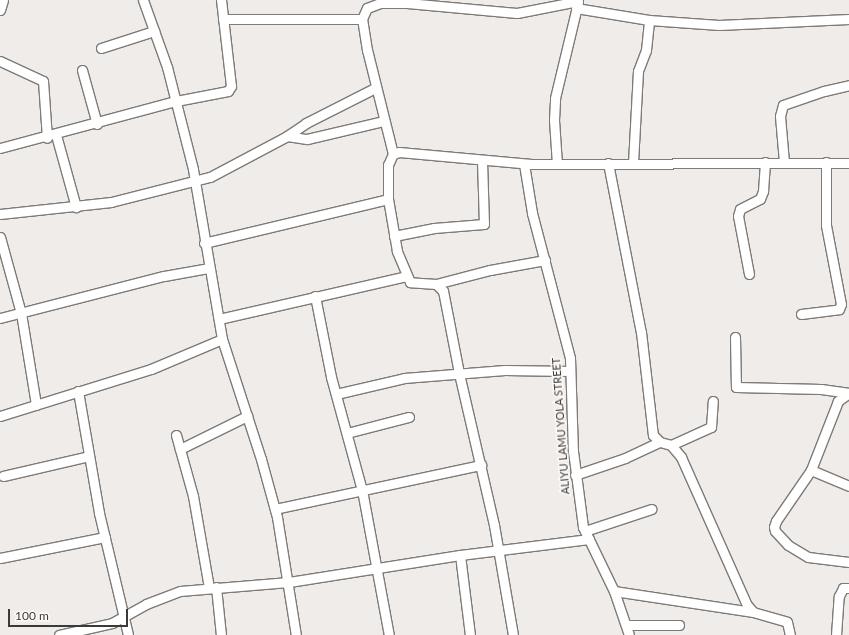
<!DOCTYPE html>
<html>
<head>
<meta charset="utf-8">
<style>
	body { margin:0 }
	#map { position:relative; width:849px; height:635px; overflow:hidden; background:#efece9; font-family:Lato,sans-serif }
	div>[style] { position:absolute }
	.roads { filter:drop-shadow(1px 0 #7d7a77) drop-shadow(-1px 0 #7d7a77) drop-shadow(0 1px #7d7a77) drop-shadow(0 -1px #7d7a77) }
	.minor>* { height:9px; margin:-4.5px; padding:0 4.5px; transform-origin:4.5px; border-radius:4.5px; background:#fff }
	span { translate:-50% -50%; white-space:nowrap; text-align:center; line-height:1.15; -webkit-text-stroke:3px #fdfaf7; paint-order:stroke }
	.street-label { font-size:11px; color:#3b3a39 }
	.scale { position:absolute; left:8px; top:609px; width:120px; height:18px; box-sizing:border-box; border:2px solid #3b3a39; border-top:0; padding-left:5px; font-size:12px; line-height:14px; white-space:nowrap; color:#3b3a39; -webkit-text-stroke:3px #fdfaf7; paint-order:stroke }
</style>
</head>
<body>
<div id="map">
	<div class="roads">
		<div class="minor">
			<i style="left:576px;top:8px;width:74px;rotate:9.3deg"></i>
			<i style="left:649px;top:20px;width:70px;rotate:4.1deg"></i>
			<i style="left:719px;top:25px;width:130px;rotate:-2.6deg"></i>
			<i style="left:0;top:10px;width:10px;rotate:-73deg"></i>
			<i style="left:223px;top:19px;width:139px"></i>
			<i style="left:101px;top:48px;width:56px;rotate:-17.8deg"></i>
			<i style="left:0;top:61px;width:47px;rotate:24.9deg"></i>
			<i style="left:43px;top:81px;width:57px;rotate:86deg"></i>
			<i style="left:82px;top:70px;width:56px;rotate:74.5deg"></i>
			<i style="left:56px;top:135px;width:75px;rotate:74.5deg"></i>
			<i style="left:287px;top:136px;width:20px;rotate:9deg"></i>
			<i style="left:307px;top:139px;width:78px;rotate:-13.3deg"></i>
			<i style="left:0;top:148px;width:182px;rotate:-15deg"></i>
			<i style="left:176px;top:101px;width:53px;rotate:-10.9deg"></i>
			<i style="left:228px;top:91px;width:6px;rotate:-59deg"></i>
			<i style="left:231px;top:86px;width:87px;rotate:-96.6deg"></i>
			<i style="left:393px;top:154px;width:107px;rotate:-104deg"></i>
			<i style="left:367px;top:50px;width:31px;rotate:-99deg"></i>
			<i style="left:362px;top:19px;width:12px;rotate:-66deg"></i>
			<i style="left:367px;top:8px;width:14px;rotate:-21deg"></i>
			<i style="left:380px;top:3px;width:27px"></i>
			<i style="left:407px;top:3px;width:110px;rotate:5.2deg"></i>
			<i style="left:517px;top:13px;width:62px;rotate:-11.1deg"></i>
			<i style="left:784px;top:162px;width:46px;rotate:-95deg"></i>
			<i style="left:780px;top:116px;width:11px;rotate:-75deg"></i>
			<i style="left:783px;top:105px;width:43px;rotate:-18.9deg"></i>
			<i style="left:824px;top:91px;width:26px;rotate:-13deg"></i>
			<i style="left:608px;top:163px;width:172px;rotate:79deg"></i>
			<i style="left:641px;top:332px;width:104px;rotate:83.4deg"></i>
			<i style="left:653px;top:435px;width:10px;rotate:45deg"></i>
			<i style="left:660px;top:442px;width:11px;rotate:15deg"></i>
			<i style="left:671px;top:445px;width:16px;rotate:50deg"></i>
			<i style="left:681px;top:457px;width:162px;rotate:66deg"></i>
			<i style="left:747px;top:605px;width:9px;rotate:49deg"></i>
			<i style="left:753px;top:612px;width:35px;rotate:16deg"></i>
			<i style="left:787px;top:622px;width:13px;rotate:77deg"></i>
			<i style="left:633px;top:163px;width:92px;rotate:-86.9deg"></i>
			<i style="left:638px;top:71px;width:22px;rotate:-69deg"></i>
			<i style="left:646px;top:50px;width:30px;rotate:-84deg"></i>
			<i style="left:524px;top:164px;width:50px;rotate:80.7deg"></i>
			<i style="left:532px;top:213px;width:150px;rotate:75.3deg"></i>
			<i style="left:570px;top:358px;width:93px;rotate:88.2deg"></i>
			<i style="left:573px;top:451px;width:77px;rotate:82.5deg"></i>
			<i style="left:583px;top:527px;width:71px;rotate:64.2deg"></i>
			<i style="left:614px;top:591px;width:46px;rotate:71.2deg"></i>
			<i style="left:557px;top:164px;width:44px;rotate:-93.9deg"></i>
			<i style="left:554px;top:120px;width:22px;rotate:-87deg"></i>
			<i style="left:555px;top:98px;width:99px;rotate:-76.5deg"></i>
			<i style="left:0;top:214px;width:112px;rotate:-6.2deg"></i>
			<i style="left:111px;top:202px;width:102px;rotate:-14.2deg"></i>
			<i style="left:210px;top:177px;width:87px;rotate:-28deg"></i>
			<i style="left:287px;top:136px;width:23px;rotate:-34deg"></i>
			<i style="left:306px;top:123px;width:77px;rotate:-26.9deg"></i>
			<i style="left:394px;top:236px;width:41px;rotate:-11.3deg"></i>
			<i style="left:434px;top:228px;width:50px;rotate:-4.6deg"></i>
			<i style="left:484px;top:224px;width:64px;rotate:-91.8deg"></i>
			<i style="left:0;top:237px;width:79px;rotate:74.6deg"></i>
			<i style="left:21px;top:313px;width:93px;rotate:80.7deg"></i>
			<i style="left:204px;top:243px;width:189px;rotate:-13.4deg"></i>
			<i style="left:749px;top:274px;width:59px;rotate:-100.7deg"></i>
			<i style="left:738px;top:216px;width:7px;rotate:-74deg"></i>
			<i style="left:740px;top:209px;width:22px;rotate:-27deg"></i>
			<i style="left:760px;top:199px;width:9px;rotate:-69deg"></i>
			<i style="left:763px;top:191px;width:29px;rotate:-86deg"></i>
			<i style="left:436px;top:284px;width:56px;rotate:-14.5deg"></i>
			<i style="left:490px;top:270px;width:56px;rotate:-10.3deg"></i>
			<i style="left:315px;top:296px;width:83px;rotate:78.8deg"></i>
			<i style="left:331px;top:377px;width:117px;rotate:74.7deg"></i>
			<i style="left:362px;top:490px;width:147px;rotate:79.5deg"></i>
			<i style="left:801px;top:314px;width:38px;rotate:-7deg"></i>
			<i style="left:839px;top:309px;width:5px;rotate:-68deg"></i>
			<i style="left:841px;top:304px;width:80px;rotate:-100.8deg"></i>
			<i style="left:826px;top:225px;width:63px;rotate:-90deg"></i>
			<i style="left:0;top:318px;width:169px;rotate:-14.4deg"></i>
			<i style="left:164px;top:276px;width:46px;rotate:-10.1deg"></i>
			<i style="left:219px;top:319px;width:192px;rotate:-12.9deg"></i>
			<i style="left:735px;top:337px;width:50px;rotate:88.9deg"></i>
			<i style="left:736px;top:387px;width:85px;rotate:1.3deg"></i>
			<i style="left:821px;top:389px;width:27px;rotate:8deg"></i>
			<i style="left:222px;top:339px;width:126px;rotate:72deg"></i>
			<i style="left:261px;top:459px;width:60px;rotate:74.6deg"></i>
			<i style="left:277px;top:517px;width:120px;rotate:80.9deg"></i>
			<i style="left:78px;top:391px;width:124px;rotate:80.2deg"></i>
			<i style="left:99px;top:513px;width:125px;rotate:76.6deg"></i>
			<i style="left:849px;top:393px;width:14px;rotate:144deg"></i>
			<i style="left:838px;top:401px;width:74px;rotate:111.4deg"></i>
			<i style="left:811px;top:470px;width:62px;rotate:124.5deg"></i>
			<i style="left:776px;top:521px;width:6px;rotate:108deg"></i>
			<i style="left:774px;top:527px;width:4px;rotate:76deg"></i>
			<i style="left:775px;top:531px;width:19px;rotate:47deg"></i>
			<i style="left:788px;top:545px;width:23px;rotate:31deg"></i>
			<i style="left:808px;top:557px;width:41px;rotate:7deg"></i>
			<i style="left:336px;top:394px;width:70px;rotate:-13.2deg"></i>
			<i style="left:404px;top:378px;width:101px;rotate:-4.5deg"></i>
			<i style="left:505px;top:370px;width:65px;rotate:0.9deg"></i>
			<i style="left:0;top:416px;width:158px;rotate:-17.3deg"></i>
			<i style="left:151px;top:369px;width:77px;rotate:-22.9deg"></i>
			<i style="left:222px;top:339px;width:172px;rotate:-99.7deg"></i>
			<i style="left:193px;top:169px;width:105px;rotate:-104.3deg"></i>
			<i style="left:167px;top:67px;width:71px;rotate:-109.7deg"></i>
			<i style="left:347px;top:433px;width:64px;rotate:-14.5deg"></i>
			<i style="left:176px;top:435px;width:63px;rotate:74.4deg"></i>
			<i style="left:193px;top:496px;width:93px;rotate:80.1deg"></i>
			<i style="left:671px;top:445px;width:44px;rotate:-24.2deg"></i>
			<i style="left:711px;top:427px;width:26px;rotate:-86deg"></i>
			<i style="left:180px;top:449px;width:75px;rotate:-26.2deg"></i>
			<i style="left:811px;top:470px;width:41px;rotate:22.8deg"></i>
			<i style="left:575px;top:475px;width:53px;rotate:-18.8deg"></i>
			<i style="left:625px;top:458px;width:38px;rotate:-25deg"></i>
			<i style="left:3px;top:476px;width:88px;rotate:-13.1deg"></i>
			<i style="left:275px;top:509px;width:211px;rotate:-12.1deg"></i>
			<i style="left:585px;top:531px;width:70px;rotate:-18.4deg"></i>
			<i style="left:460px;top:555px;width:81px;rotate:82.9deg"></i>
			<i style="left:0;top:558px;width:107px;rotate:-11.3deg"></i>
			<i style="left:216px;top:587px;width:48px;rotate:84.1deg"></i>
			<i style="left:614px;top:591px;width:141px;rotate:8.6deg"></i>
			<i style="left:626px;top:625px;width:53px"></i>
			<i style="left:59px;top:635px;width:54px;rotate:-12.8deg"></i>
			<i style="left:112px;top:623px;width:39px;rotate:-29deg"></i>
			<i style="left:146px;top:604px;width:36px;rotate:-21deg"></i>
			<i style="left:180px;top:591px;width:109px;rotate:-4.7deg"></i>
			<i style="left:289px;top:582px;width:173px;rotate:-9deg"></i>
			<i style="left:460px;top:555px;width:130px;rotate:-7.1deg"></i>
			<i style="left:513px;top:635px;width:112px;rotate:-99.8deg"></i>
			<i style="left:494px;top:525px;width:156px;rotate:-103deg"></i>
			<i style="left:459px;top:373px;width:84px;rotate:-101deg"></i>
			<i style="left:443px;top:291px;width:10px;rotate:-135deg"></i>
			<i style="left:436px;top:284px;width:26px;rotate:-176deg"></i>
			<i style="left:410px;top:282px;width:34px;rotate:-113deg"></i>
			<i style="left:397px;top:251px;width:53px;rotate:-99.8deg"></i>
			<i style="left:388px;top:199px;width:34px;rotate:-90deg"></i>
			<i style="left:388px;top:165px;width:12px;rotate:-66deg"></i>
			<i style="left:393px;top:154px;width:6px;rotate:-18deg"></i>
			<i style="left:399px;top:152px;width:133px;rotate:5.2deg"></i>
			<i style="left:531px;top:164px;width:318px;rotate:-0.2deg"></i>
			<i style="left:836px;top:635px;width:39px;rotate:-86deg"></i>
			<i style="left:839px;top:596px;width:9px;rotate:-63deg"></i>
			<i style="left:843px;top:588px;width:6px"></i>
		</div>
	</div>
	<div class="street-label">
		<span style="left:561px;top:426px;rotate:-94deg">ALIYU LAMU YOLA STREET</span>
	</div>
	<div class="scale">100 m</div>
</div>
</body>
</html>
